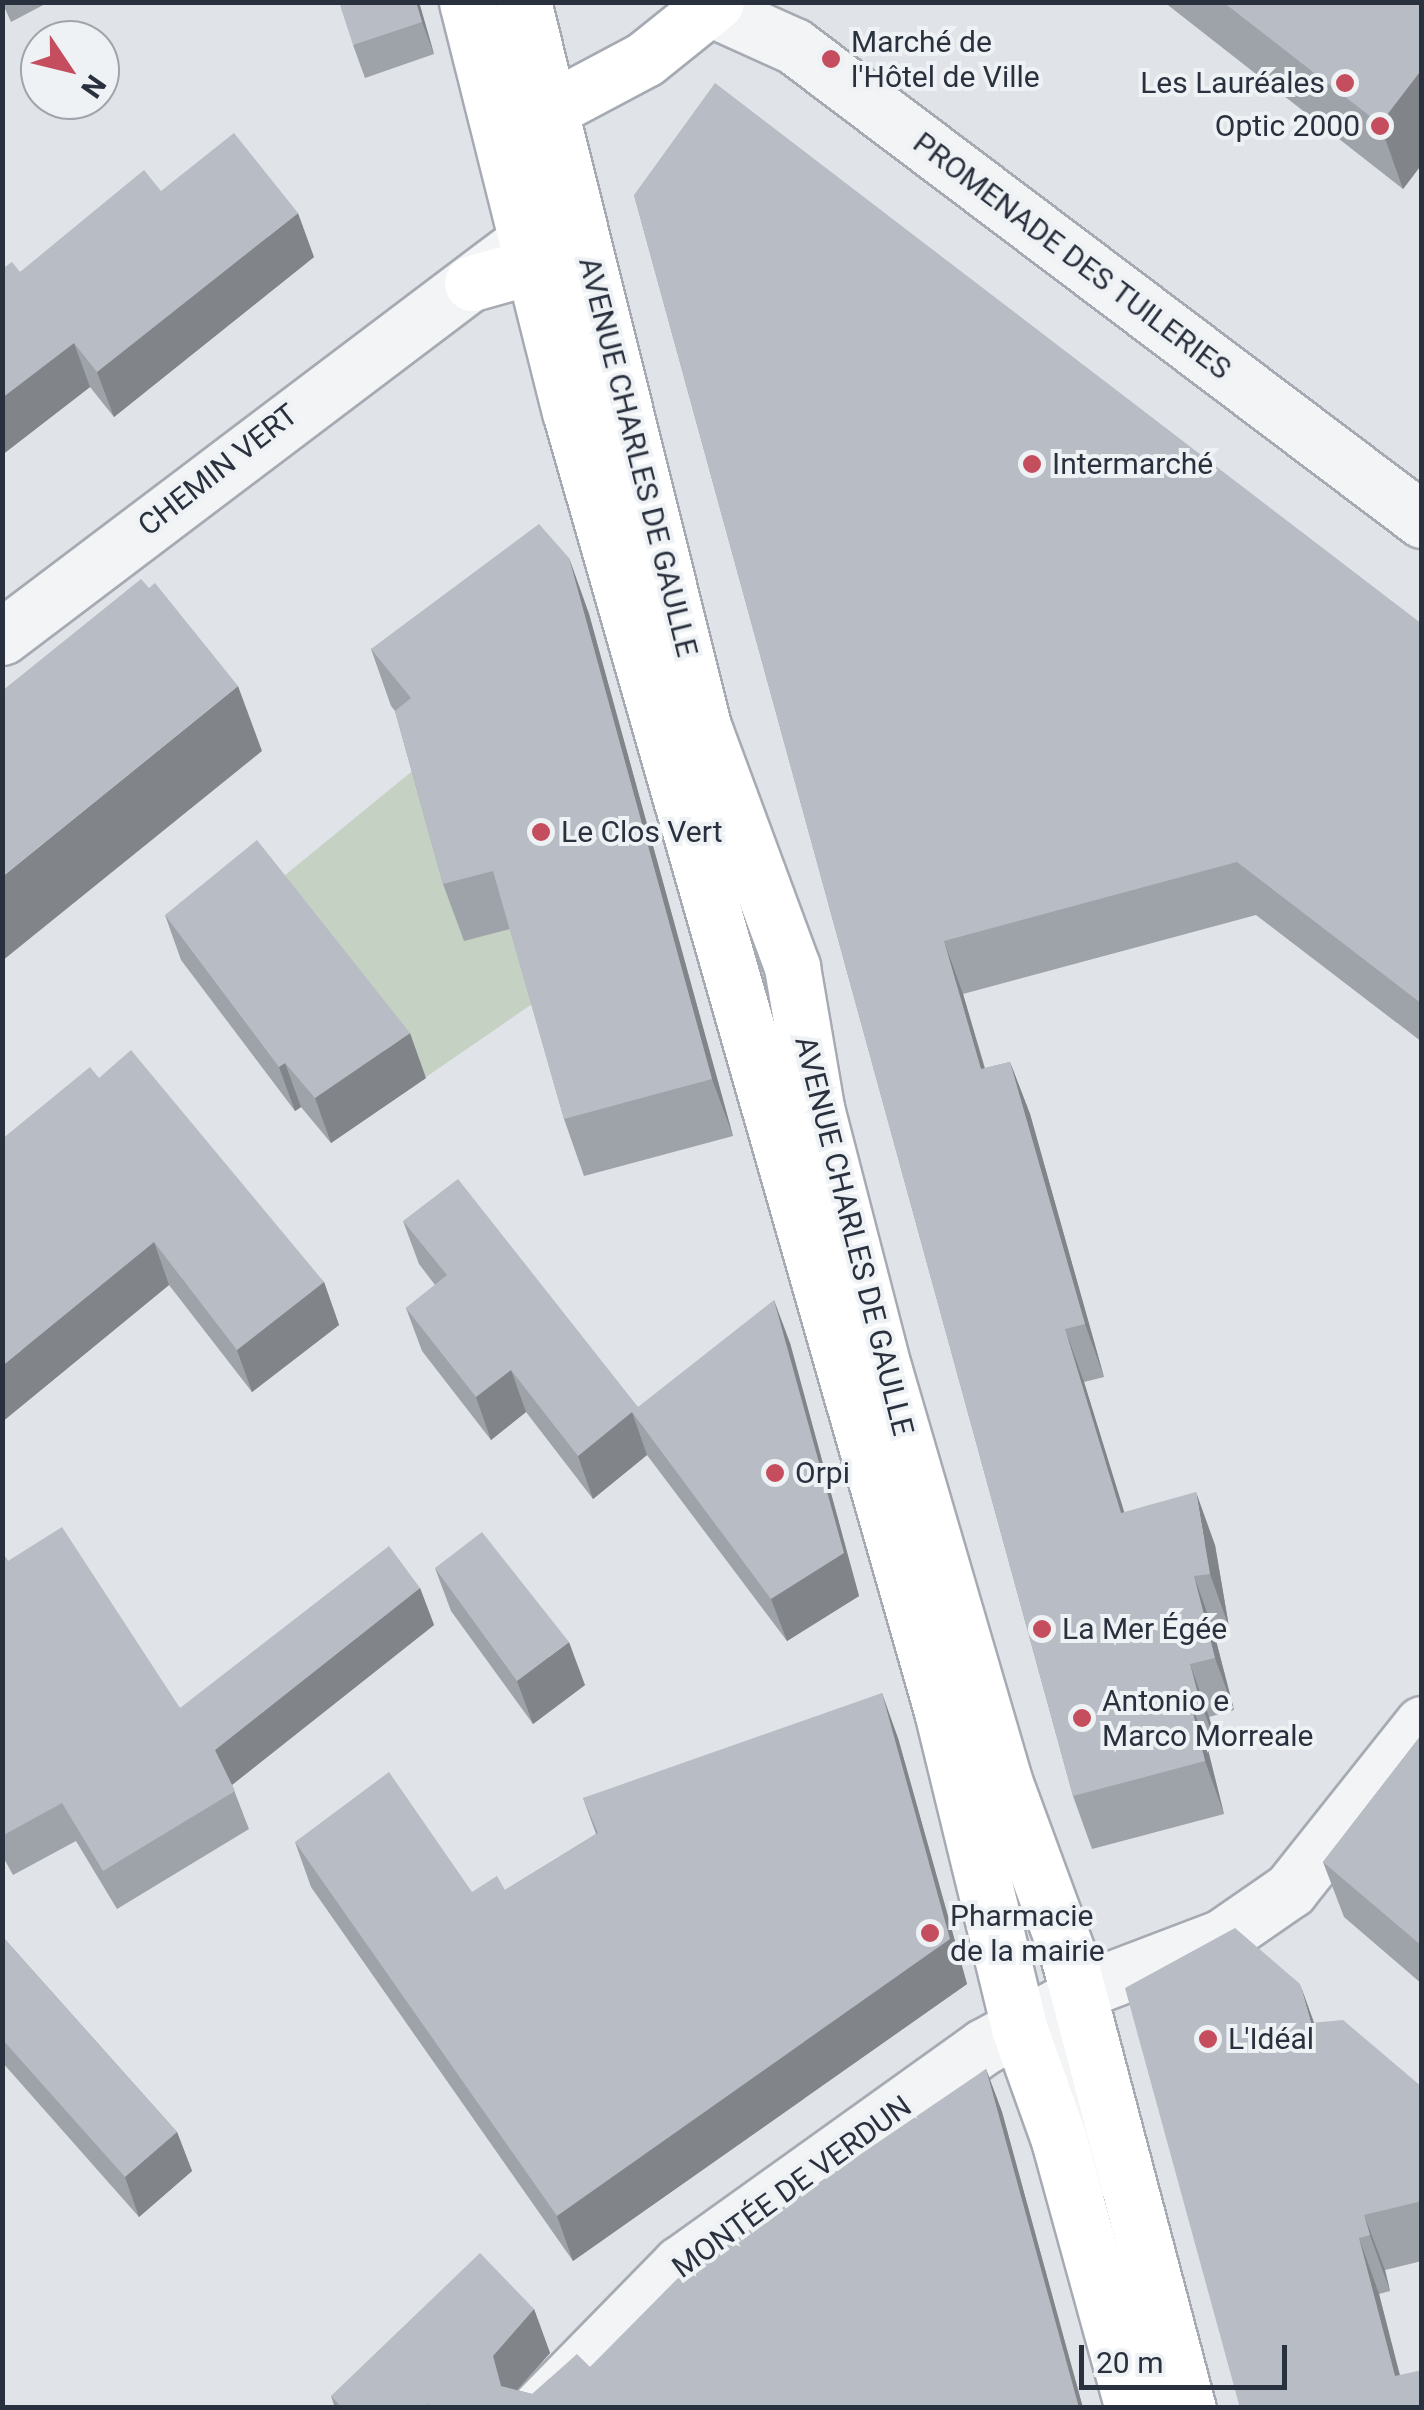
<!DOCTYPE html>
<html>
<head>
<meta charset="utf-8">
<style>
	body { margin:0 }
	#map { position:relative; width:1424px; height:2410px; overflow:hidden; background:#e0e3e8; font-family:Roboto,sans-serif }
	div>[style] { position:absolute }
	.green>* { inset:0; background:#c5d1c2 }
	.roads { filter:drop-shadow(2px 0 #a6aab2) drop-shadow(-2px 0 #a6aab2) drop-shadow(0 2px #a6aab2) drop-shadow(0 -2px #a6aab2) }
	.street>* { height:55px; margin:-27.5px; padding:0 27.5px; transform-origin:27.5px; border-radius:27.5px; background:#f2f4f6 }
	.secondary>* { height:55px; margin:-27.5px; padding:0 27.5px; transform-origin:27.5px; border-radius:27.5px; background:#fff }
	.primary>* { height:55px; margin:-27.5px; padding:0 27.5px; transform-origin:27.5px; border-radius:27.5px; background:#fff }
	.wall>* { inset:0; background:#9ea2a9 }
	.shaded-wall>* { inset:0; background:#818489 }
	.building>* { inset:0; background:#b8bcc4 }
	.dots>* { width:28px; height:28px; translate:-50% -50%; box-sizing:border-box; border:5px solid #eff2f5; border-radius:50% }
	span { translate:-50% -50%; white-space:nowrap; text-align:center; line-height:1.15; -webkit-text-stroke:8px #eff2f5; paint-order:stroke }
	.poi-label { font-size:30px; color:#2a313e }
	.left { translate:0 -50%; text-align:left }
	.right { translate:-100% -50%; text-align:right }
	.street-label { font-size:30px; color:#2a313e }
	.frame { position:absolute; inset:0; border:5px solid #2a313e; pointer-events:none }
	.north { position:absolute; left:20px; top:20px; width:100px; height:100px; box-sizing:border-box; background:#eff2f5; border:2px solid #a0a5ac; border-radius:50%; rotate:125deg; font-size:28px; font-weight:700; line-height:40px; text-align:center; color:#2a313e }
	.north::after { content:''; display:block; margin:auto; width:35px; height:45px; background:#c44e5d; clip-path:polygon(50% 0,100% 100%,50% 72%,0 100%) }
	.scale { position:absolute; left:1079px; top:2345px; width:208px; height:45px; box-sizing:border-box; border:5px solid #2a313e; border-top:0; padding-left:12px; font-size:30px; line-height:35px; white-space:nowrap; color:#2a313e; -webkit-text-stroke:8px #eff2f5; paint-order:stroke }
</style>
</head>
<body>
<div id="map">
	<div class="green">
		<i style="clip-path:polygon(416px 768px,514px 927px,535px 1002px,426px 1077px,273px 885px)"></i>
	</div>
	<div class="roads">
		<div class="street">
			<i style="left:712px;top:9px;width:90px;rotate:24.3deg"></i>
			<i style="left:794px;top:46px;width:787px;rotate:37.04deg"></i>
			<i style="left:2px;top:637px;width:637px;rotate:-37.09deg"></i>
			<i style="left:1019px;top:2028px;width:25px;rotate:16deg"></i>
			<i style="left:1043px;top:2035px;width:25px;rotate:40deg"></i>
			<i style="left:1062px;top:2051px;width:122px;rotate:71.4deg"></i>
			<i style="left:539px;top:2408px;width:202px;rotate:-45.6deg"></i>
			<i style="left:680px;top:2264px;width:373px;rotate:-35.6deg"></i>
			<i style="left:983px;top:2047px;width:132px;rotate:-28.5deg"></i>
			<i style="left:1099px;top:1984px;width:132px;rotate:-20.9deg"></i>
			<i style="left:1222px;top:1937px;width:83px;rotate:-34.7deg"></i>
			<i style="left:1290px;top:1890px;width:212px;rotate:-51.5deg"></i>
		</div>
		<div class="secondary">
			<i style="left:514px;top:78px;width:30px;rotate:50deg"></i>
			<i style="left:533px;top:101px;width:20px;rotate:24deg"></i>
			<i style="left:551px;top:109px;width:106px;rotate:-28deg"></i>
			<i style="left:645px;top:59px;width:91px;rotate:-38.8deg"></i>
			<i style="left:472px;top:283px;width:52px;rotate:-15.6deg"></i>
			<i style="left:522px;top:269px;width:39px;rotate:18deg"></i>
			<i style="left:559px;top:281px;width:20px;rotate:63deg"></i>
		</div>
		<div class="primary">
			<i style="left:467px;top:2px;width:422px;rotate:75.9deg"></i>
			<i style="left:570px;top:411px;width:1352px;rotate:74.03deg"></i>
			<i style="left:942px;top:1711px;width:326px;rotate:76.3deg"></i>
			<i style="left:1019px;top:2028px;width:119px;rotate:70.3deg"></i>
			<i style="left:1059px;top:2140px;width:278px;rotate:74.6deg"></i>
			<i style="left:523px;top:2px;width:746px;rotate:76.04deg"></i>
			<i style="left:703px;top:726px;width:257px;rotate:69.7deg"></i>
			<i style="left:792px;top:967px;width:143px;rotate:80.3deg"></i>
			<i style="left:816px;top:1108px;width:271px;rotate:75.5deg"></i>
			<i style="left:884px;top:1370px;width:425px;rotate:73.7deg"></i>
			<i style="left:1003px;top:1778px;width:189px;rotate:69.8deg"></i>
			<i style="left:1068px;top:1955px;width:469px;rotate:75.2deg"></i>
		</div>
	</div>
	<div class="wall">
		<i style="clip-path:polygon(2px 2px,49px 2px,11px 22px)"></i>
		<i style="clip-path:polygon(419px 2px,434px 54px,365px 78px,353px 45px)"></i>
		<i style="clip-path:polygon(1164px 2px,1422px 2px,1422px 164px,1403px 189px)"></i>
		<i style="clip-path:polygon(161px 191px,314px 257px,114px 417px,90px 387px,2px 455px,2px 269px,20px 272px)"></i>
		<i style="clip-path:polygon(634px 195px,1422px 624px,1422px 1042px,1256px 915px,963px 994px,985px 1068px,1010px 1062px,1030px 1114px,1104px 1377px,1084px 1382px,1124px 1513px,1215px 1545px,1229px 1627px,1213px 1629px,1234px 1710px,1209px 1717px,1217px 1747px,1208px 1750px,1224px 1814px,1092px 1849px,1073px 1796px)"></i>
		<i style="clip-path:polygon(569px 558px,589px 614px,733px 1136px,584px 1176px,564px 1119px,510px 929px,464px 941px,443px 884px,395px 711px,391px 706px,371px 649px)"></i>
		<i style="clip-path:polygon(165px 915px,426px 1078px,331px 1143px,301px 1107px,295px 1111px,181px 960px)"></i>
		<i style="clip-path:polygon(99px 1078px,324px 1282px,339px 1325px,252px 1392px,169px 1285px,2px 1422px)"></i>
		<i style="clip-path:polygon(403px 1221px,638px 1407px,790px 1343px,859px 1596px,787px 1641px,647px 1455px,593px 1499px,526px 1412px,491px 1440px,422px 1351px,406px 1308px,435px 1285px,419px 1264px)"></i>
		<i style="clip-path:polygon(2px 1552px,8px 1561px,180px 1708px,420px 1588px,434px 1625px,232px 1785px,249px 1829px,117px 1909px,76px 1841px,13px 1875px,2px 1855px)"></i>
		<i style="clip-path:polygon(435px 1568px,585px 1685px,533px 1724px,451px 1611px)"></i>
		<i style="clip-path:polygon(1422px 1734px,1422px 1984px,1344px 1917px,1323px 1862px)"></i>
		<i style="clip-path:polygon(898px 1738px,967px 1984px,573px 2261px,311px 1887px,295px 1842px,472px 1892px,505px 1890px,596px 1834px,583px 1798px)"></i>
		<i style="clip-path:polygon(2px 1936px,177px 2132px,192px 2171px,139px 2217px,2px 2062px)"></i>
		<i style="clip-path:polygon(1314px 2023px,1422px 2087px,1422px 2261px,1385px 2270px,1390px 2291px,1379px 2294px,1400px 2375px,1240px 2408px)"></i>
		<i style="clip-path:polygon(986px 2069px,1002px 2112px,1083px 2408px,335px 2408px,331px 2396px,534px 2309px,550px 2353px,517px 2390px,532px 2394px,590px 2367px)"></i>
	</div>
	<div class="shaded-wall">
		<i style="clip-path:polygon(416px 2px,419px 2px,434px 54px,422px 22px)"></i>
		<i style="clip-path:polygon(1422px 69px,1422px 164px,1403px 189px,1380px 124px)"></i>
		<i style="clip-path:polygon(298px 213px,314px 257px,114px 417px,97px 372px)"></i>
		<i style="clip-path:polygon(74px 343px,90px 387px,2px 455px,2px 398px)"></i>
		<i style="clip-path:polygon(569px 558px,589px 614px,733px 1136px,712px 1079px)"></i>
		<i style="clip-path:polygon(238px 686px,262px 751px,2px 961px,2px 877px)"></i>
		<i style="clip-path:polygon(944px 941px,963px 994px,1000px 1122px,981px 1069px)"></i>
		<i style="clip-path:polygon(410px 1033px,426px 1078px,331px 1143px,315px 1098px)"></i>
		<i style="clip-path:polygon(1010px 1062px,1030px 1114px,1104px 1377px,1085px 1324px)"></i>
		<i style="clip-path:polygon(285px 1063px,301px 1107px,295px 1111px,279px 1067px)"></i>
		<i style="clip-path:polygon(154px 1242px,169px 1285px,2px 1422px,2px 1366px)"></i>
		<i style="clip-path:polygon(324px 1282px,339px 1325px,252px 1392px,237px 1350px)"></i>
		<i style="clip-path:polygon(774px 1300px,790px 1343px,859px 1596px,787px 1641px,771px 1599px)"></i>
		<i style="clip-path:polygon(1065px 1329px,1084px 1382px,1141px 1566px,1121px 1513px)"></i>
		<i style="clip-path:polygon(511px 1370px,526px 1412px,491px 1440px,476px 1397px)"></i>
		<i style="clip-path:polygon(632px 1412px,647px 1455px,593px 1499px,578px 1456px)"></i>
		<i style="clip-path:polygon(1196px 1492px,1215px 1545px,1229px 1627px,1210px 1574px)"></i>
		<i style="clip-path:polygon(1194px 1576px,1213px 1629px,1234px 1710px,1215px 1658px)"></i>
		<i style="clip-path:polygon(420px 1588px,434px 1625px,228px 1788px,215px 1750px)"></i>
		<i style="clip-path:polygon(569px 1642px,585px 1685px,533px 1724px,517px 1681px)"></i>
		<i style="clip-path:polygon(1190px 1664px,1209px 1717px,1217px 1747px,1198px 1694px)"></i>
		<i style="clip-path:polygon(882px 1693px,898px 1738px,967px 1984px,573px 2261px,557px 2216px)"></i>
		<i style="clip-path:polygon(1189px 1697px,1208px 1750px,1224px 1814px,1205px 1761px)"></i>
		<i style="clip-path:polygon(1300px 1984px,1320px 2039px,1311px 2023px)"></i>
		<i style="clip-path:polygon(986px 2069px,1002px 2112px,1083px 2408px,1079px 2408px)"></i>
		<i style="clip-path:polygon(177px 2132px,192px 2171px,139px 2217px,125px 2177px)"></i>
		<i style="clip-path:polygon(1364px 2215px,1385px 2270px,1390px 2291px,1370px 2235px)"></i>
		<i style="clip-path:polygon(1359px 2238px,1379px 2294px,1408px 2408px,1395px 2376px)"></i>
		<i style="clip-path:polygon(534px 2309px,550px 2353px,509px 2399px,501px 2386px,493px 2356px)"></i>
	</div>
	<div class="building">
		<i style="clip-path:polygon(339px 2px,416px 2px,422px 22px,353px 45px)"></i>
		<i style="clip-path:polygon(1223px 2px,1422px 2px,1422px 69px,1380px 124px)"></i>
		<i style="clip-path:polygon(715px 83px,1422px 624px,1422px 1004px,1237px 862px,944px 941px,981px 1069px,1010px 1062px,1085px 1324px,1065px 1329px,1121px 1513px,1196px 1492px,1210px 1574px,1194px 1576px,1215px 1658px,1190px 1664px,1198px 1694px,1189px 1697px,1205px 1761px,1073px 1796px,634px 195px)"></i>
		<i style="clip-path:polygon(234px 133px,298px 213px,97px 372px,74px 343px,2px 398px,2px 269px,12px 262px,20px 272px,144px 170px,161px 191px)"></i>
		<i style="clip-path:polygon(539px 524px,569px 558px,712px 1079px,564px 1119px,493px 871px,443px 884px,395px 711px,411px 698px,371px 649px)"></i>
		<i style="clip-path:polygon(141px 579px,149px 588px,155px 583px,238px 686px,2px 877px,2px 691px)"></i>
		<i style="clip-path:polygon(257px 840px,410px 1033px,315px 1098px,285px 1063px,279px 1067px,165px 915px)"></i>
		<i style="clip-path:polygon(131px 1050px,324px 1282px,237px 1350px,154px 1242px,2px 1366px,2px 1139px,90px 1067px,99px 1078px)"></i>
		<i style="clip-path:polygon(458px 1179px,638px 1407px,774px 1300px,844px 1553px,771px 1599px,632px 1412px,578px 1456px,511px 1370px,476px 1397px,406px 1308px,447px 1275px,403px 1221px)"></i>
		<i style="clip-path:polygon(62px 1527px,180px 1708px,389px 1546px,420px 1588px,215px 1750px,235px 1791px,103px 1871px,62px 1803px,2px 1836px,2px 1552px,8px 1561px)"></i>
		<i style="clip-path:polygon(482px 1532px,569px 1642px,517px 1681px,435px 1568px)"></i>
		<i style="clip-path:polygon(882px 1693px,950px 1939px,557px 2216px,295px 1842px,389px 1772px,472px 1892px,497px 1876px,505px 1890px,598px 1833px,583px 1798px)"></i>
		<i style="clip-path:polygon(1422px 1734px,1422px 1946px,1323px 1862px)"></i>
		<i style="clip-path:polygon(1235px 1928px,1300px 1984px,1311px 2023px,1343px 2020px,1422px 2087px,1422px 2201px,1364px 2215px,1370px 2235px,1359px 2238px,1395px 2376px,1422px 2370px,1422px 2408px,1240px 2408px,1125px 1988px)"></i>
		<i style="clip-path:polygon(2px 1936px,177px 2132px,125px 2177px,2px 2039px)"></i>
		<i style="clip-path:polygon(986px 2069px,1079px 2408px,429px 2408px,429px 2403px,425px 2408px,342px 2408px,331px 2396px,480px 2253px,534px 2309px,493px 2356px,501px 2386px,532px 2394px,577px 2354px,590px 2367px,677px 2279px)"></i>
	</div>
	<div class="dots">
		<i style="left:831px;top:59px;background:#c44e5d"></i>
		<i style="left:1345px;top:83px;background:#c44e5d"></i>
		<i style="left:1380px;top:126px;background:#c44e5d"></i>
		<i style="left:1032px;top:464px;background:#c44e5d"></i>
		<i style="left:541px;top:832px;background:#c44e5d"></i>
		<i style="left:775px;top:1473px;background:#c44e5d"></i>
		<i style="left:1042px;top:1629px;background:#c44e5d"></i>
		<i style="left:1082px;top:1718px;background:#c44e5d"></i>
		<i style="left:930px;top:1933px;background:#c44e5d"></i>
		<i style="left:1208px;top:2039px;background:#c44e5d"></i>
	</div>
	<div class="poi-label">
		<span class="left" style="left:851px;top:59px">Marché de<br>l'Hôtel de Ville</span>
		<span class="right" style="left:1325px;top:83px">Les Lauréales</span>
		<span class="right" style="left:1360px;top:126px">Optic 2000</span>
		<span class="left" style="left:1052px;top:464px">Intermarché</span>
		<span class="left" style="left:561px;top:832px">Le Clos Vert</span>
		<span class="left" style="left:795px;top:1473px">Orpi</span>
		<span class="left" style="left:1062px;top:1629px">La Mer Égée</span>
		<span class="left" style="left:1102px;top:1718px">Antonio e<br>Marco Morreale</span>
		<span class="left" style="left:950px;top:1933px">Pharmacie<br>de la mairie</span>
		<span class="left" style="left:1228px;top:2039px">L'Idéal</span>
	</div>
	<div class="street-label">
		<span style="left:1072px;top:256px;rotate:37deg">PROMENADE DES TUILERIES</span>
		<span style="left:638px;top:457px;rotate:76deg">AVENUE CHARLES DE GAULLE</span>
		<span style="left:218px;top:470px;rotate:-38deg">CHEMIN VERT</span>
		<span style="left:854px;top:1236px;rotate:76deg">AVENUE CHARLES DE GAULLE</span>
		<span style="left:792px;top:2187px;rotate:-36deg">MONTÉE DE VERDUN</span>
	</div>
	<div class="frame"></div>
	<div class="north">N</div>
	<div class="scale">20 m</div>
</div>
</body>
</html>
